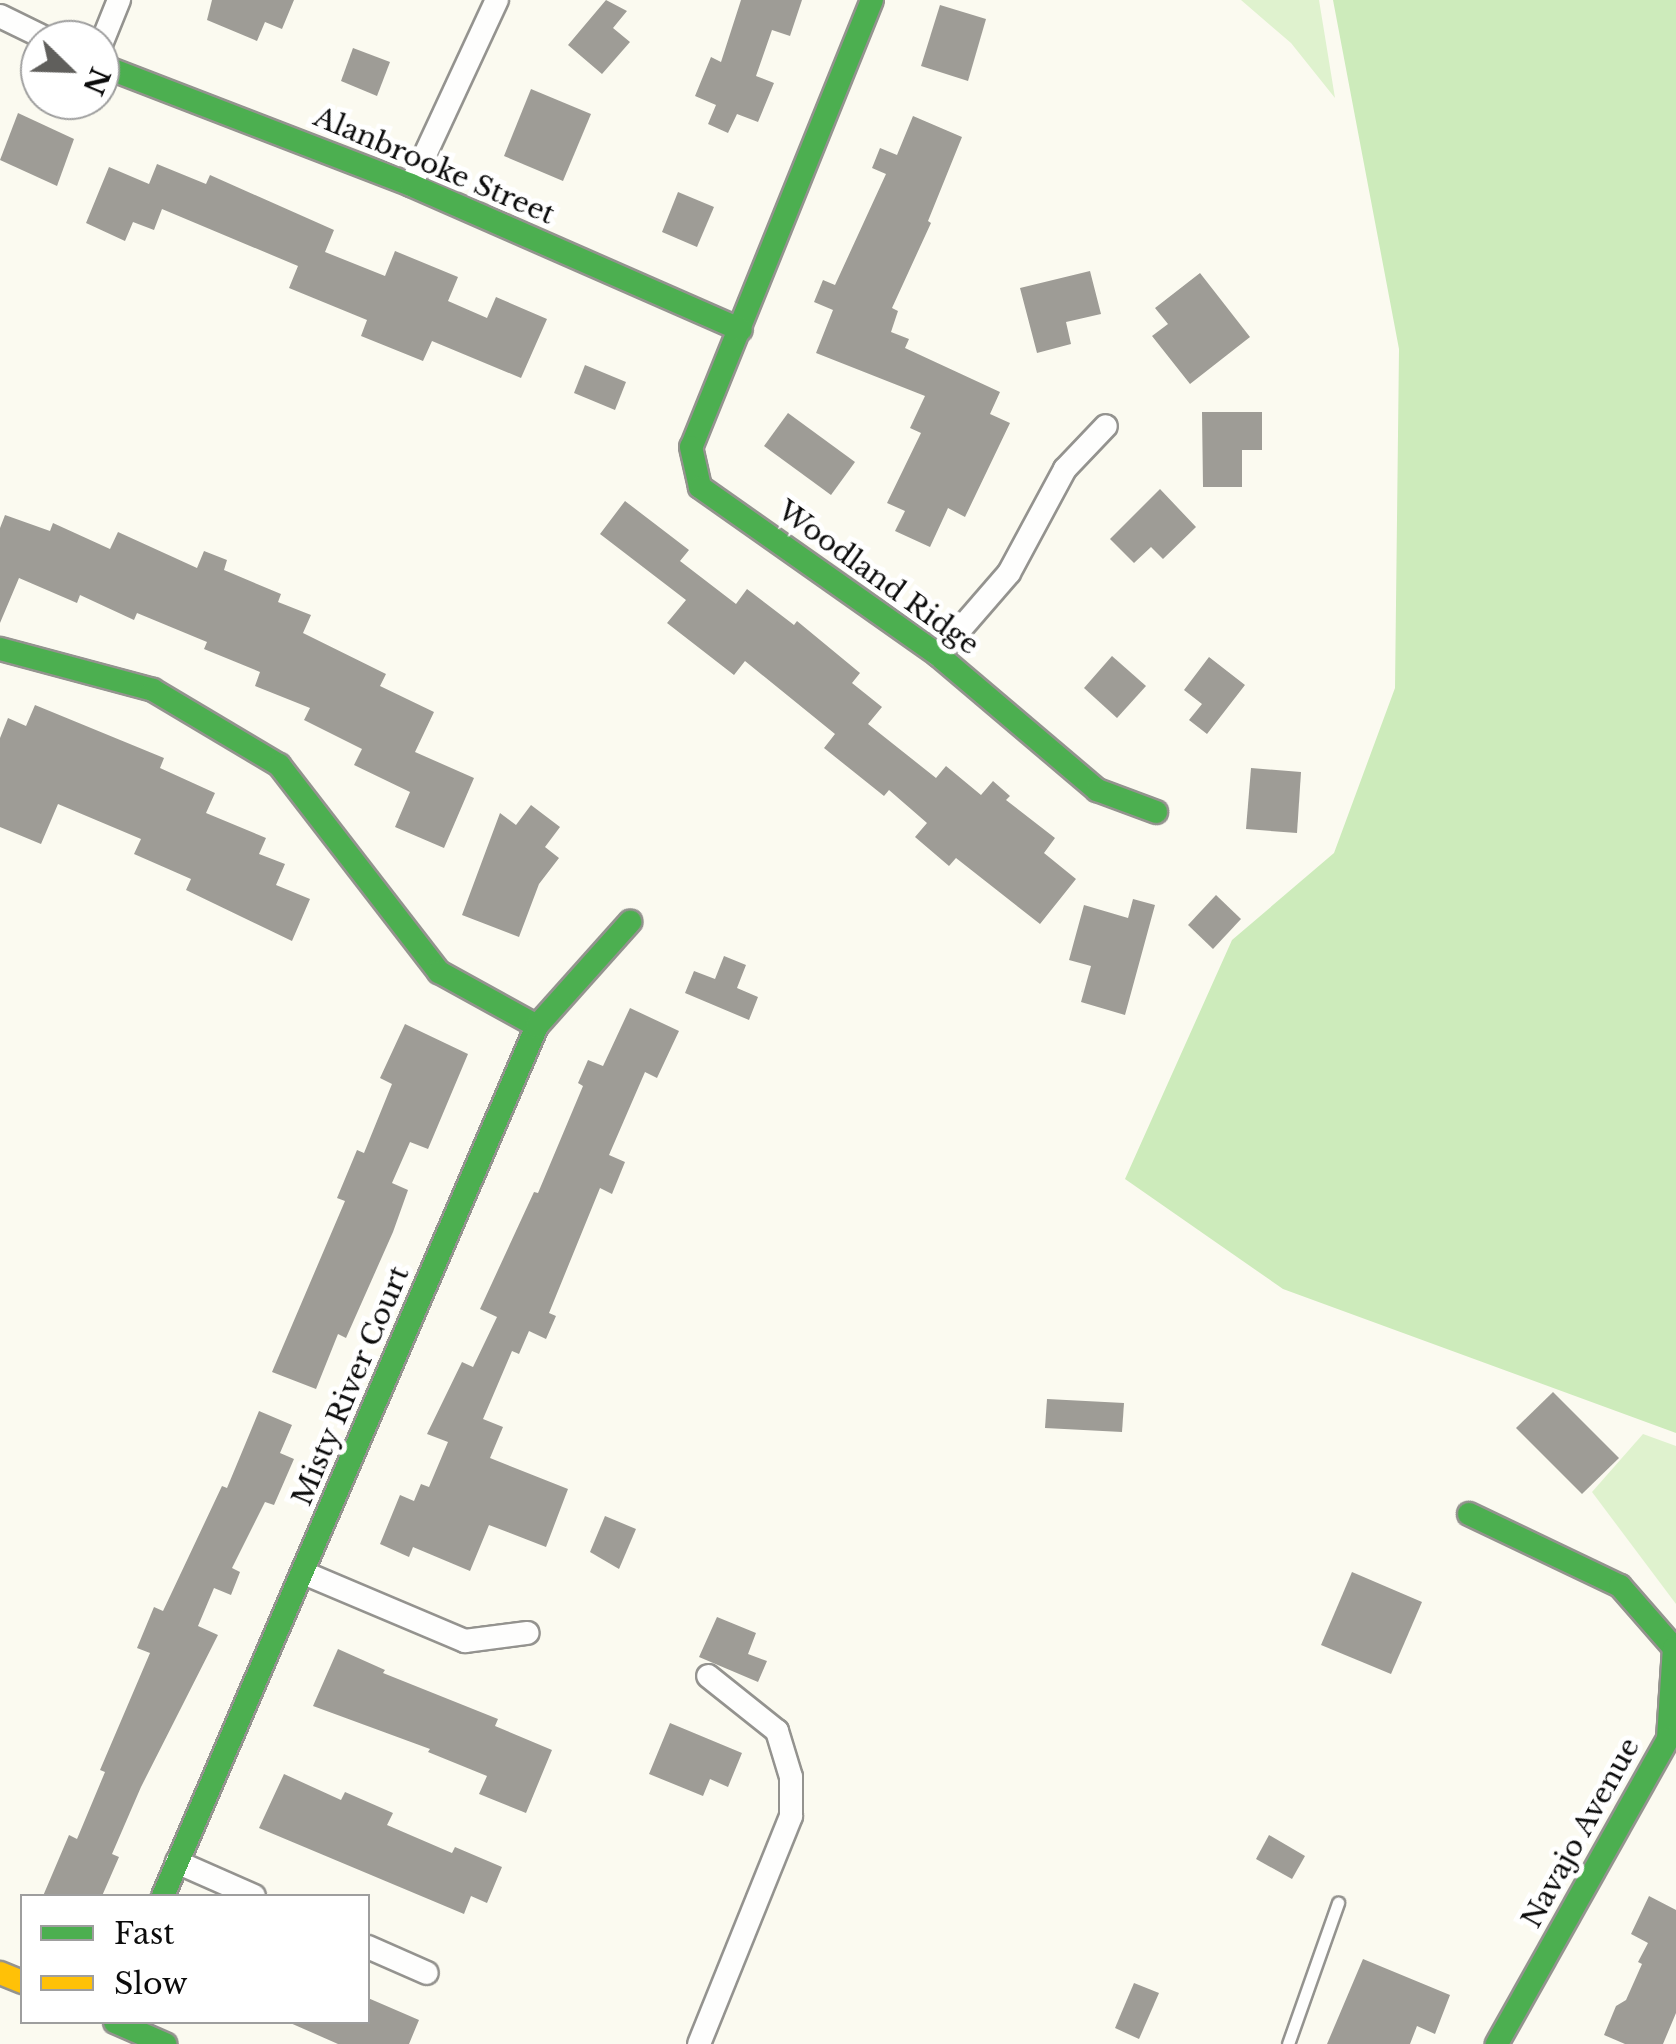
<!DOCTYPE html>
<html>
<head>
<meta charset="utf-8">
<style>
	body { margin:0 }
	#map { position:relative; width:1676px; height:2044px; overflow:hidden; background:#fbfaf0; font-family:"Libre Baskerville",serif }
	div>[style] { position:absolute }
	.green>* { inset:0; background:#dff2ce }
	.forest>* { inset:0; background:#cdebbb }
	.building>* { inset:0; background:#9e9c96 }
	.roads { filter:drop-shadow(2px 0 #94938f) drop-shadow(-2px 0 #94938f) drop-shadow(0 2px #94938f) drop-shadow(0 -2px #94938f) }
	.lane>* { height:11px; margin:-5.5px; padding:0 5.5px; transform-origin:5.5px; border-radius:5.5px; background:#fefefd }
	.street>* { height:22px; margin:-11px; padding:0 11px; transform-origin:11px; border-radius:11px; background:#fefefd }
	.fast>* { height:22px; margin:-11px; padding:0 11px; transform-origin:11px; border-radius:11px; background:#4caf50 }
	.slow>* { height:22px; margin:-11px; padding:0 11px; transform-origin:11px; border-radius:11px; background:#ffc107 }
	span { translate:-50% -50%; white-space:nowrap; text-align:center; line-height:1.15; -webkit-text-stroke:10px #fff; paint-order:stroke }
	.street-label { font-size:28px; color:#0c0c0c }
	.legend { position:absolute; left:20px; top:1894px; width:350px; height:130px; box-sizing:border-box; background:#fff; border:2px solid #9e9e9e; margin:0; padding:12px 18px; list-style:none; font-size:30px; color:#0c0c0c }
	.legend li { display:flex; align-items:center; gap:20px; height:50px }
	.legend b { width:50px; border:2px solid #9e9e9e }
	.north { position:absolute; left:20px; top:20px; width:100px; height:100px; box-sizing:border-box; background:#fff; border:2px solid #9e9e9e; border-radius:50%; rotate:113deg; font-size:28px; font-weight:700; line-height:40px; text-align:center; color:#0c0c0c }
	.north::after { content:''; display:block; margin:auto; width:35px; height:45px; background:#605f5c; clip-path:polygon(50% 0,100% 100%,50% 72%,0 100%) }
</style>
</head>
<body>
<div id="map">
	<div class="green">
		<i style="clip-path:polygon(1241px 0,1319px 0,1335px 98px,1291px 43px)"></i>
		<i style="clip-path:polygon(1643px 1434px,1676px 1446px,1676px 1604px,1592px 1492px)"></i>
	</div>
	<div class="forest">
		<i style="clip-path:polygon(1333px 0,1676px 0,1676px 1433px,1283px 1289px,1125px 1179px,1232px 940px,1334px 853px,1395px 688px,1399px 349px)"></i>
	</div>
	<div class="building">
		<i style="clip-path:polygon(212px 0,294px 0,282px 29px,265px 22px,257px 41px,207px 20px)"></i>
		<i style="clip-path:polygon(606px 0,627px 11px,613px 28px,630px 42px,602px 74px,568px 45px)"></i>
		<i style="clip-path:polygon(741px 0,802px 0,790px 36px,772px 30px,756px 76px,774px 83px,758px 122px,737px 114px,728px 133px,708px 124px,716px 105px,695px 96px,711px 57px,721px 62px)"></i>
		<i style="clip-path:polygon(940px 5px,986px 19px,968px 81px,921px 66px)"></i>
		<i style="clip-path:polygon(353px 48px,390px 62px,377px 96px,341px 81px)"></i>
		<i style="clip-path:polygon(531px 89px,591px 114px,563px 181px,504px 156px)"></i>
		<i style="clip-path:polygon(18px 113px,74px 139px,57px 186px,0 160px)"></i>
		<i style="clip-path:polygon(913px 116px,962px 137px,928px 221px,931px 223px,892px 308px,898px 311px,891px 332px,909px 339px,905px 348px,1000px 392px,990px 414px,1010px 423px,965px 517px,948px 508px,930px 547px,895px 531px,905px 511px,887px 503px,921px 433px,910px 428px,925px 396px,816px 353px,833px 310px,814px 302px,823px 280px,835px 285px,886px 174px,872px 168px,880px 148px,897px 155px)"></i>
		<i style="clip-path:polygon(157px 164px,206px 184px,210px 175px,334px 230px,325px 252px,385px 276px,395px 251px,458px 277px,448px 301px,487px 318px,496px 297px,547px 319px,521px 378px,432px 341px,423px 361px,361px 336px,367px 320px,289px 288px,298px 266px,162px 209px,154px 230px,133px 222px,125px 241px,86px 223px,109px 167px,149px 184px)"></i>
		<i style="clip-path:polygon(678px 192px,714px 207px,697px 247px,662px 232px)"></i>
		<i style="clip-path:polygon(1090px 271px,1101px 314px,1066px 322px,1071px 344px,1037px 353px,1020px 288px)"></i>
		<i style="clip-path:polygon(1200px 273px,1250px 337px,1190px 384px,1152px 336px,1168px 324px,1155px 308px)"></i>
		<i style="clip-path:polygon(585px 365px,626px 382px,615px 410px,574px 393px)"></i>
		<i style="clip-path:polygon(1202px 412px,1262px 412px,1262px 450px,1242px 450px,1242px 487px,1203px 487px)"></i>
		<i style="clip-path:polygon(788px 413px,855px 462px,831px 495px,764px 446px)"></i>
		<i style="clip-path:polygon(1160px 489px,1196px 527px,1163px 559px,1151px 547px,1134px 563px,1110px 539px)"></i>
		<i style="clip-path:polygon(625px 501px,689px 550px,680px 561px,736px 604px,747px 589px,794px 625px,797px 621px,860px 673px,852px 683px,882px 707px,868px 724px,936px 778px,946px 766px,981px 795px,993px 781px,1010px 796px,1006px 800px,1055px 838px,1044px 853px,1076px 879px,1040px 924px,956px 858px,949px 866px,915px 837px,927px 823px,889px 790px,884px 796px,824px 748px,835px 734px,745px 661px,734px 675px,667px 623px,686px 600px,600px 534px)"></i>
		<i style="clip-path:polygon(5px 515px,50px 531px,53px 523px,110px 549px,118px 532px,197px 568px,204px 551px,227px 560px,224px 570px,281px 594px,278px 602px,311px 615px,303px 633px,386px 674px,380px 686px,434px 712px,415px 752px,474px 778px,444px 848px,395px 827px,410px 792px,354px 765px,362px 749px,304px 720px,310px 708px,255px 686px,260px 672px,204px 649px,207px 642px,137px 613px,134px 620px,80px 595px,77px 603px,19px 578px,0 623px,0 528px)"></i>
		<i style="clip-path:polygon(1112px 656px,1146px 686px,1117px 718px,1084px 688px)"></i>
		<i style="clip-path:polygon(1209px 657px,1245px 685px,1207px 734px,1189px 720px,1202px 704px,1184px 690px)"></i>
		<i style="clip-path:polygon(35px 705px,164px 758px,160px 768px,215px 793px,206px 813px,266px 838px,259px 854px,285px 864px,276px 885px,310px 899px,292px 941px,186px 890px,191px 879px,134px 854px,141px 839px,58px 804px,41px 844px,0 827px,0 738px,8px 718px,26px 726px)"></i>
		<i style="clip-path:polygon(1251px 768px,1301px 772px,1297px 833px,1246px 829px)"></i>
		<i style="clip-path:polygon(531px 805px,560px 827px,545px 847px,559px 858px,539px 884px,519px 937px,462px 915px,500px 813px,516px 825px)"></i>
		<i style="clip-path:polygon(1216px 895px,1241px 919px,1213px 949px,1188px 925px)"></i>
		<i style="clip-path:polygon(1133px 899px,1155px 905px,1125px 1015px,1081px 1002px,1091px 966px,1069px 960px,1084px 905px,1128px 918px)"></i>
		<i style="clip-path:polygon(724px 956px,746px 965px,737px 988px,758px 997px,749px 1020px,685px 993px,694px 971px,715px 979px)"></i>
		<i style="clip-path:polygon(630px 1008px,679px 1031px,657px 1078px,645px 1072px,609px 1155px,625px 1162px,612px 1194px,600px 1188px,549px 1313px,556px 1316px,546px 1339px,529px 1331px,519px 1354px,512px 1351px,483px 1419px,503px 1427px,490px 1458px,568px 1489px,546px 1547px,489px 1525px,470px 1571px,413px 1547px,409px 1557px,380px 1544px,400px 1495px,414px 1501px,421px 1484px,429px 1487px,448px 1442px,427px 1434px,462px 1362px,473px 1367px,497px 1317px,480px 1309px,534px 1192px,538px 1193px,583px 1086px,578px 1083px,588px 1060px,603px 1066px)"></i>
		<i style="clip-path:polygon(405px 1024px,468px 1054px,428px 1149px,410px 1142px,392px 1183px,408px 1190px,393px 1232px,346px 1338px,338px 1334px,316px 1389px,272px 1372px,345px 1201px,337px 1198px,357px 1150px,364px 1153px,392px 1084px,380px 1078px)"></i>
		<i style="clip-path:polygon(1553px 1392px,1619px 1458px,1582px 1494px,1516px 1428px)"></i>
		<i style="clip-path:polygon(1047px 1399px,1124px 1403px,1122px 1432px,1045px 1428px)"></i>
		<i style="clip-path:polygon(259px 1411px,292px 1425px,280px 1453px,294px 1459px,274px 1505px,265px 1502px,232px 1568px,240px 1572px,231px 1595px,214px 1588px,198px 1626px,218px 1635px,141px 1787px,112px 1854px,119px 1857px,102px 1896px,43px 1896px,69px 1835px,77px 1839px,105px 1772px,100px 1770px,150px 1653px,137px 1648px,154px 1607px,163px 1611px,222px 1486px,227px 1488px)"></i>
		<i style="clip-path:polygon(605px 1516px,636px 1529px,619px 1569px,590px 1552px)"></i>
		<i style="clip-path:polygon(1352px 1572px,1422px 1602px,1391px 1674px,1321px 1645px)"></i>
		<i style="clip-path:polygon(717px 1617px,756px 1633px,748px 1654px,767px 1661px,758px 1682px,699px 1657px)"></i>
		<i style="clip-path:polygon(338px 1649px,385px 1670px,383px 1673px,498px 1719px,495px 1726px,552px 1750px,526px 1813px,479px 1794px,487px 1776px,428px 1752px,430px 1749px,313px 1706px)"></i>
		<i style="clip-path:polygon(670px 1723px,742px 1753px,728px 1787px,710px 1779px,703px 1796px,649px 1774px)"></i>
		<i style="clip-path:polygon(284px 1774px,341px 1800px,345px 1792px,393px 1813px,387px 1825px,452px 1853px,455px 1847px,502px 1867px,487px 1903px,471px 1896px,464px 1914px,259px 1828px)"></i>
		<i style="clip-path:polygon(1269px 1835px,1305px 1856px,1292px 1879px,1256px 1859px)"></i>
		<i style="clip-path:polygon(1649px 1896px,1676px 1910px,1676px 2013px,1663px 2044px,1625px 2044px,1604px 2035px,1616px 2006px,1626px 2000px,1642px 1964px,1638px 1962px,1648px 1943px,1631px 1934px)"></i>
		<i style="clip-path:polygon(1363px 1959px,1450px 1995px,1435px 2034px,1417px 2026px,1410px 2044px,1327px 2044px)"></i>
		<i style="clip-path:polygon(1134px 1983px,1159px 1993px,1139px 2039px,1115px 2028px)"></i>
		<i style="clip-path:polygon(368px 1998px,419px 2020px,409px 2044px,338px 2044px,288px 2022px,368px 2022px)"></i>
	</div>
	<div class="roads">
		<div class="lane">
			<i style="left:1288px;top:2044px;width:150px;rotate:-70.5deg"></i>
		</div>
		<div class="street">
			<i style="left:0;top:16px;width:55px;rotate:26.1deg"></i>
			<i style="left:100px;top:47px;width:51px;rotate:-68deg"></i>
			<i style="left:411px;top:185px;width:204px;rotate:-65.1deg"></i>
			<i style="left:938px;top:655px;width:108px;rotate:-49.1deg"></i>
			<i style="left:1009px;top:573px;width:118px;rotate:-61.7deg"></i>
			<i style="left:1065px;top:469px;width:59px;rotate:-46.4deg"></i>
			<i style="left:304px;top:1573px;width:175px;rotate:22.9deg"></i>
			<i style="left:465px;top:1641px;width:63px;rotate:-7.4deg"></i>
			<i style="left:177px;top:1862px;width:84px;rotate:23.8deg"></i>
			<i style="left:368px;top:1947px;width:64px;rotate:23.8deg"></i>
			<i style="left:699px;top:2044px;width:246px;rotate:-68deg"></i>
			<i style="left:791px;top:1816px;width:39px;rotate:-90deg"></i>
			<i style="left:791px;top:1777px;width:48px;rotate:-106.9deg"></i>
			<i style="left:777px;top:1731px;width:88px;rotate:-141.4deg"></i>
		</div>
		<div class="fast">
			<i style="left:872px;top:0;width:482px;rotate:112deg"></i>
			<i style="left:691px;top:447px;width:41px;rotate:77.3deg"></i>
			<i style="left:700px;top:487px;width:291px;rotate:35.2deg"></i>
			<i style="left:938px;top:655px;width:209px;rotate:40.3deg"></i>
			<i style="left:1097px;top:790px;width:63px;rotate:20.4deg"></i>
			<i style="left:100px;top:65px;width:333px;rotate:21.1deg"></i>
			<i style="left:411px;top:185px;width:360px;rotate:23.7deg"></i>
			<i style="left:0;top:649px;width:158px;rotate:15deg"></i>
			<i style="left:153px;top:690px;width:147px;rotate:30.8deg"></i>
			<i style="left:279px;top:765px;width:262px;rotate:52.3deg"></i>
			<i style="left:439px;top:972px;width:112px;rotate:28.9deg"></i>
			<i style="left:1469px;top:1514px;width:167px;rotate:25.5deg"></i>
			<i style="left:1620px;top:1586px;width:82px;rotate:48.9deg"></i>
			<i style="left:1674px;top:1648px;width:91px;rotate:93.8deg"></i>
			<i style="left:1668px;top:1739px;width:350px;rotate:119.3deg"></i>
			<i style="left:163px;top:1896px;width:947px;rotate:-66.74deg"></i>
			<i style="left:537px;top:1026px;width:140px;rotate:-48.2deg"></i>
			<i style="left:115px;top:2022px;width:55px;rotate:23.7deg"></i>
		</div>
		<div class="slow">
			<i style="left:0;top:1973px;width:24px;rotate:22deg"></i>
		</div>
	</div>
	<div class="street-label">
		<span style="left:434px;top:166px;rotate:23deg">Alanbrooke Street</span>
		<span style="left:878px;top:578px;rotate:36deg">Woodland Ridge</span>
		<span style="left:351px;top:1386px;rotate:-67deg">Misty River Court</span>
		<span style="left:1581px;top:1833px;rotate:-61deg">Navajo Avenue</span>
	</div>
	<ul class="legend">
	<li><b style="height:12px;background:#4caf50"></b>Fast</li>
	<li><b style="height:12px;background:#ffc107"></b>Slow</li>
	</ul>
	<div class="north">N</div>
</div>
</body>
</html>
